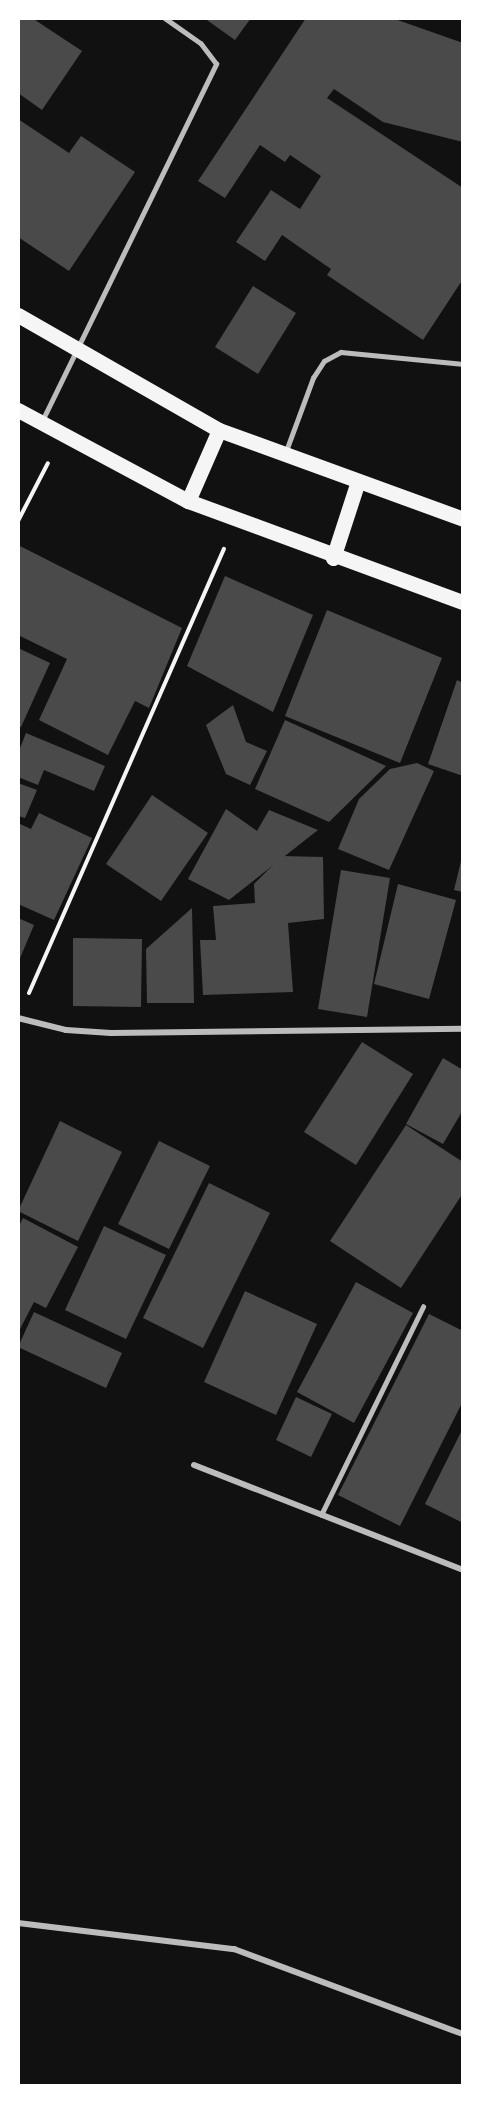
<!DOCTYPE html>
<html>
<head>
<meta charset="utf-8">
<style>
	body { margin:0 }
	#map { position:relative; width:481px; height:2104px; overflow:hidden; background:#111; font-family:"Asap Condensed",sans-serif }
	div>[style] { position:absolute }
	.building>* { inset:0; background:#4a4a4a }
	.path>* { height:4px; margin:-2px; padding:0 2px; transform-origin:2px; border-radius:2px; background:#f5f5f5 }
	.service>* { height:4.5px; margin:-2.25px; padding:0 2.25px; transform-origin:2.25px; border-radius:2.25px; background:#bcbcbc }
	.minor>* { height:6px; margin:-3px; padding:0 3px; transform-origin:3px; border-radius:3px; background:#bcbcbc }
	.primary>* { height:15px; margin:-7.5px; padding:0 7.5px; transform-origin:7.5px; border-radius:7.5px; background:#f5f5f5 }
	span { translate:-50% -50%; white-space:nowrap; text-align:center; line-height:1.15; -webkit-text-stroke:6px #fff; paint-order:stroke }
	.frame { position:absolute; inset:0; border:20px solid #fff; pointer-events:none }
</style>
</head>
<body>
<div id="map">
	<div class="building">
		<i style="clip-path:polygon(18px 18px,32px 18px,82px 51px,42px 110px,18px 93px)"></i>
		<i style="clip-path:polygon(204px 18px,251px 18px,235px 40px)"></i>
		<i style="clip-path:polygon(306px 18px,392px 18px,463px 43px,463px 142px,383px 122px,334px 89px,327px 98px,463px 188px,463px 279px,423px 340px,327px 275px,331px 269px,282px 235px,265px 261px,236px 242px,271px 190px,300px 209px,321px 176px,290px 155px,285px 162px,260px 145px,225px 198px,198px 181px)"></i>
		<i style="clip-path:polygon(18px 119px,69px 153px,81px 136px,135px 172px,69px 271px,18px 237px)"></i>
		<i style="clip-path:polygon(253px 286px,296px 313px,258px 374px,215px 347px)"></i>
		<i style="clip-path:polygon(18px 545px,182px 628px,149px 708px,135px 701px,108px 755px,39px 720px,67px 659px,18px 635px)"></i>
		<i style="clip-path:polygon(225px 576px,313px 615px,273px 712px,187px 666px)"></i>
		<i style="clip-path:polygon(327px 610px,442px 658px,400px 763px,285px 716px)"></i>
		<i style="clip-path:polygon(18px 648px,50px 663px,21px 727px,18px 726px)"></i>
		<i style="clip-path:polygon(457px 680px,463px 683px,463px 776px,428px 764px)"></i>
		<i style="clip-path:polygon(233px 705px,246px 742px,267px 751px,250px 785px,226px 774px,206px 725px)"></i>
		<i style="clip-path:polygon(285px 720px,386px 766px,329px 822px,255px 789px)"></i>
		<i style="clip-path:polygon(26px 733px,105px 766px,94px 791px,44px 770px,38px 785px,18px 777px,18px 753px)"></i>
		<i style="clip-path:polygon(417px 763px,434px 771px,389px 870px,338px 849px,359px 799px,390px 769px)"></i>
		<i style="clip-path:polygon(18px 783px,37px 790px,25px 818px,18px 816px)"></i>
		<i style="clip-path:polygon(152px 795px,208px 833px,161px 901px,106px 864px)"></i>
		<i style="clip-path:polygon(226px 809px,257px 831px,269px 810px,318px 830px,229px 900px,188px 879px)"></i>
		<i style="clip-path:polygon(39px 813px,92px 838px,54px 920px,18px 904px,18px 823px,31px 829px)"></i>
		<i style="clip-path:polygon(282px 856px,323px 857px,324px 919px,288px 923px,293px 992px,203px 995px,200px 940px,216px 940px,213px 906px,255px 903px,254px 884px)"></i>
		<i style="clip-path:polygon(462px 857px,463px 857px,463px 892px,454px 890px)"></i>
		<i style="clip-path:polygon(341px 870px,390px 878px,367px 1017px,318px 1009px)"></i>
		<i style="clip-path:polygon(398px 884px,456px 900px,429px 999px,374px 984px)"></i>
		<i style="clip-path:polygon(192px 908px,194px 1003px,147px 1003px,146px 949px)"></i>
		<i style="clip-path:polygon(18px 918px,34px 925px,18px 963px)"></i>
		<i style="clip-path:polygon(73px 938px,142px 939px,141px 1007px,73px 1006px)"></i>
		<i style="clip-path:polygon(362px 1042px,413px 1074px,356px 1165px,304px 1132px)"></i>
		<i style="clip-path:polygon(443px 1058px,463px 1070px,463px 1110px,443px 1144px,406px 1124px)"></i>
		<i style="clip-path:polygon(60px 1121px,122px 1152px,78px 1241px,18px 1211px)"></i>
		<i style="clip-path:polygon(406px 1125px,463px 1162px,463px 1193px,401px 1288px,330px 1241px)"></i>
		<i style="clip-path:polygon(159px 1141px,210px 1166px,169px 1249px,118px 1224px)"></i>
		<i style="clip-path:polygon(209px 1183px,270px 1213px,203px 1348px,143px 1318px)"></i>
		<i style="clip-path:polygon(23px 1218px,78px 1247px,46px 1308px,34px 1302px,18px 1333px,18px 1228px)"></i>
		<i style="clip-path:polygon(104px 1226px,166px 1255px,126px 1339px,65px 1310px)"></i>
		<i style="clip-path:polygon(356px 1282px,413px 1313px,354px 1423px,297px 1392px)"></i>
		<i style="clip-path:polygon(245px 1291px,317px 1324px,276px 1415px,204px 1382px)"></i>
		<i style="clip-path:polygon(34px 1312px,122px 1353px,106px 1388px,18px 1347px)"></i>
		<i style="clip-path:polygon(429px 1314px,463px 1331px,463px 1401px,400px 1526px,338px 1495px)"></i>
		<i style="clip-path:polygon(296px 1397px,332px 1414px,311px 1457px,276px 1440px)"></i>
		<i style="clip-path:polygon(463px 1428px,463px 1523px,425px 1504px)"></i>
	</div>
	<div class="path">
		<i style="left:18px;top:521px;width:65px;rotate:-62.7deg"></i>
		<i style="left:29px;top:993px;width:485px;rotate:-66.3deg"></i>
	</div>
	<div class="service">
		<i style="left:43px;top:419px;width:395px;rotate:-64deg"></i>
		<i style="left:216px;top:64px;width:25px;rotate:-127deg"></i>
		<i style="left:201px;top:44px;width:45px;rotate:-144.9deg"></i>
		<i style="left:286px;top:451px;width:78px;rotate:-69.7deg"></i>
		<i style="left:313px;top:378px;width:20px;rotate:-57deg"></i>
		<i style="left:324px;top:361px;width:19px;rotate:-28deg"></i>
		<i style="left:341px;top:352px;width:123px;rotate:5.6deg"></i>
		<i style="left:321px;top:1515px;width:232px;rotate:-63.9deg"></i>
	</div>
	<div class="minor">
		<i style="left:18px;top:1018px;width:49px;rotate:14deg"></i>
		<i style="left:66px;top:1030px;width:45px;rotate:3.8deg"></i>
		<i style="left:111px;top:1033px;width:352px;rotate:-0.7deg"></i>
		<i style="left:194px;top:1465px;width:289px;rotate:21.3deg"></i>
		<i style="left:18px;top:1923px;width:218px;rotate:6.9deg"></i>
		<i style="left:234px;top:1949px;width:244px;rotate:20.4deg"></i>
	</div>
	<div class="primary">
		<i style="left:18px;top:315px;width:232px;rotate:29.8deg"></i>
		<i style="left:219px;top:430px;width:260px;rotate:20deg"></i>
		<i style="left:18px;top:410px;width:193px;rotate:28.2deg"></i>
		<i style="left:188px;top:501px;width:293px;rotate:20.2deg"></i>
		<i style="left:188px;top:501px;width:77px;rotate:-66.4deg"></i>
		<i style="left:333px;top:558px;width:81px;rotate:-72deg"></i>
	</div>
	<div class="frame"></div>
</div>
</body>
</html>
